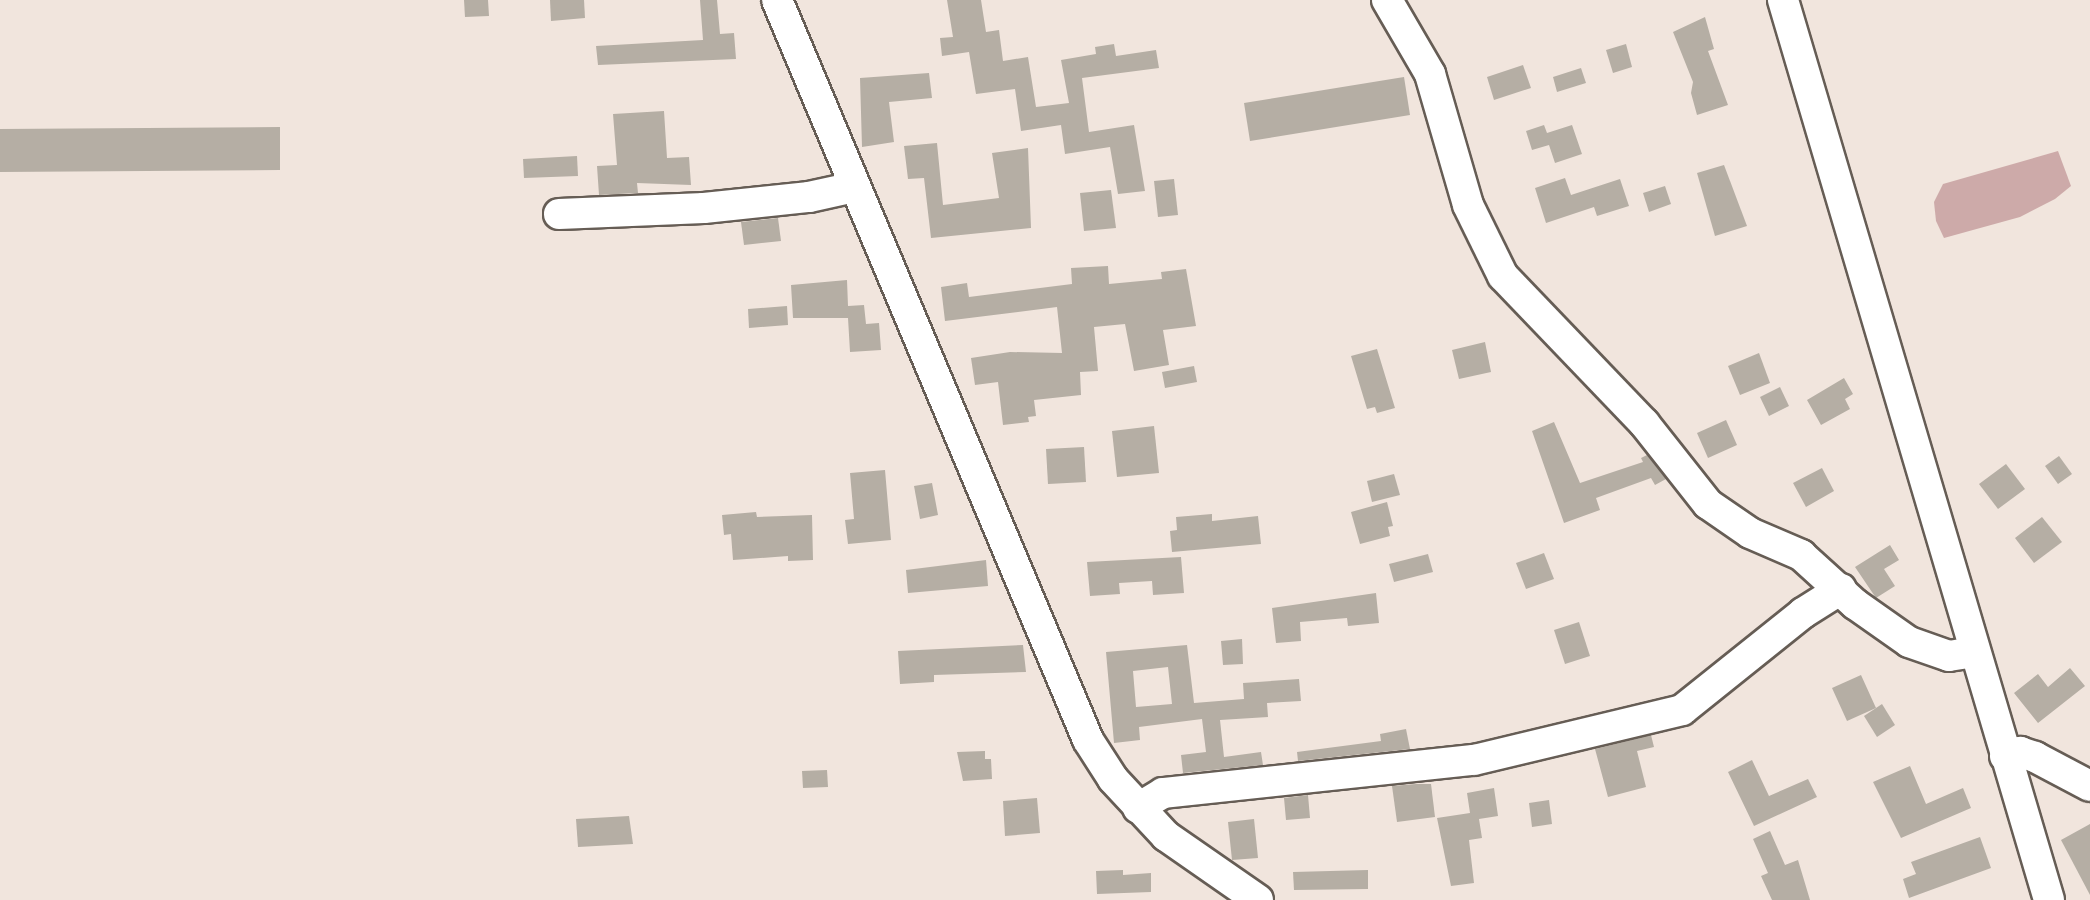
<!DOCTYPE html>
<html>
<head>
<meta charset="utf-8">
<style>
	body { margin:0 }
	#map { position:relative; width:2090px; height:900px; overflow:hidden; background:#f1e5dd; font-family:Helvetica,sans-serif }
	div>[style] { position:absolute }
	.forest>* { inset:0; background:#cdaaa9 }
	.building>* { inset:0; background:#b5aea4 }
	.roads { filter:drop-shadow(2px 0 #665d55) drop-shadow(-2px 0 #665d55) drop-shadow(0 2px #665d55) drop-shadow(0 -2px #665d55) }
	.minor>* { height:30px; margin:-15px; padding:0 15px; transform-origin:15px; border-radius:15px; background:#fff }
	span { translate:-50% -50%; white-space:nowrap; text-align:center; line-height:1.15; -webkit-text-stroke:5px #fef3ea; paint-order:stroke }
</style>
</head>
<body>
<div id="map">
	<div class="forest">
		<i style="clip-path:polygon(2058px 151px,2071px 186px,2055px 199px,2020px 217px,1944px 238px,1936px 221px,1934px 202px,1943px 184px)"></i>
	</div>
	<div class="building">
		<i style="clip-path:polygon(464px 0,488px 0,489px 16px,465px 17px)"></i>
		<i style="clip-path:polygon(550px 0,584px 0,585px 18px,551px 21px)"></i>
		<i style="clip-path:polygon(700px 0,717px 0,720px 34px,734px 33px,736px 59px,598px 65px,596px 46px,703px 40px)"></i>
		<i style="clip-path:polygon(947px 0,981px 0,986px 32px,999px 30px,1003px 61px,1028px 57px,1036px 107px,1069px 103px,1061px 60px,1096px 54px,1095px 47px,1114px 44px,1116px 56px,1156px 50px,1159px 68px,1082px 78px,1089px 132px,1134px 125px,1145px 191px,1118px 194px,1110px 147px,1065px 154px,1061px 125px,1021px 131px,1015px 89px,976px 94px,969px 52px,942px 56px,940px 38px,953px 37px)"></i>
		<i style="clip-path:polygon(1705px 17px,1714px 49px,1708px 51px,1728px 105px,1697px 115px,1691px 93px,1693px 82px,1673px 32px)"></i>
		<i style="clip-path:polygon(1626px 44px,1632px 67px,1613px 73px,1606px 50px)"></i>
		<i style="clip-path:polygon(1523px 65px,1531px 88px,1494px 100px,1487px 77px)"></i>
		<i style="clip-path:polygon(1581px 68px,1586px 83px,1557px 92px,1553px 77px)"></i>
		<i style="clip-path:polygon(929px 73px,932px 98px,889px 102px,894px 142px,862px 147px,860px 78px)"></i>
		<i style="clip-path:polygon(1404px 77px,1410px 115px,1250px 141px,1244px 103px)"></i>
		<i style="clip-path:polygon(664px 111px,667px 158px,689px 157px,691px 185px,637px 183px,638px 193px,599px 195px,597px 166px,617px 165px,613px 114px)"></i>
		<i style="clip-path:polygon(1544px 125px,1547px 133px,1572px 125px,1582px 154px,1555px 163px,1549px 145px,1532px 150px,1526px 131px)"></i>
		<i style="clip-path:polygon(280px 127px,280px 170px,0 172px,0 129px)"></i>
		<i style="clip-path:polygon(937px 143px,943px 205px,999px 198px,992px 153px,1028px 148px,1031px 228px,931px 238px,924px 178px,908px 179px,904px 146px)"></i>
		<i style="clip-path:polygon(577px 156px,578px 176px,524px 178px,523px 159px)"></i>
		<i style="clip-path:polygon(1724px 165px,1747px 226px,1715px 236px,1697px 173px)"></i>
		<i style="clip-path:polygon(1565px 178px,1571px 195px,1620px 179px,1629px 206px,1597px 216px,1594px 207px,1546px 223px,1535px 188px)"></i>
		<i style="clip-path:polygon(1174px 179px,1178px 215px,1158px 217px,1154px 181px)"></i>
		<i style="clip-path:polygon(1665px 186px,1671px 204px,1649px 212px,1643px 193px)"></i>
		<i style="clip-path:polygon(1111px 190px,1116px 228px,1084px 231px,1080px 193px)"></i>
		<i style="clip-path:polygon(778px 218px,781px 241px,744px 245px,741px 222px)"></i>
		<i style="clip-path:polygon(1108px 266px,1109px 284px,1162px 279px,1161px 272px,1186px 269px,1196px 326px,1163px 330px,1169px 365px,1134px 371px,1125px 324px,1094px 327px,1098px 371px,1080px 372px,1081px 395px,1034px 400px,1036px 416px,1028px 417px,1029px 422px,1003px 425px,998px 382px,975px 385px,971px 358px,1010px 352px,1062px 353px,1057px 307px,945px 321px,941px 287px,967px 283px,969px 297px,1072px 284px,1071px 268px)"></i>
		<i style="clip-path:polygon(847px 280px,848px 306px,864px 305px,866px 324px,879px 323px,881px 350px,850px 352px,848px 318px,793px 318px,791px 285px)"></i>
		<i style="clip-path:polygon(787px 306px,788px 325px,749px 328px,748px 309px)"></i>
		<i style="clip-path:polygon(1485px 342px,1491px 372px,1459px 379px,1452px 350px)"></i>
		<i style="clip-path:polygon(1377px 349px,1395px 408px,1377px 413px,1375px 407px,1367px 409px,1351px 356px)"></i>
		<i style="clip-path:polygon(1759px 353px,1770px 383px,1740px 395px,1728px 366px)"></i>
		<i style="clip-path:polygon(1194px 366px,1197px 382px,1165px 388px,1162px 372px)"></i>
		<i style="clip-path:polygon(1844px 378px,1853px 394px,1845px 399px,1850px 409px,1821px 425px,1807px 400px)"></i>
		<i style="clip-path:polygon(1780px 387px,1789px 406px,1769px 416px,1760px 397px)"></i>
		<i style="clip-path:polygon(1726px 420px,1737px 445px,1708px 458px,1697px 433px)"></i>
		<i style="clip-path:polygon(1554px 422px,1580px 483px,1643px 462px,1641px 458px,1647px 455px,1666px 479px,1655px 485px,1651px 478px,1596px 498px,1600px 510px,1564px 523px,1532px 431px)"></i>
		<i style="clip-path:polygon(1154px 426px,1159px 473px,1117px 477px,1112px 431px)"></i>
		<i style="clip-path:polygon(1084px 447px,1086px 482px,1048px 484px,1046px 449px)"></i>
		<i style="clip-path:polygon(2059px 456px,2072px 474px,2058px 484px,2045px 466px)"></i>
		<i style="clip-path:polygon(2006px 464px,2025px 489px,1998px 509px,1979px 484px)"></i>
		<i style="clip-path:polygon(1822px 468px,1834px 491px,1806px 507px,1793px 483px)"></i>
		<i style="clip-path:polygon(885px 470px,891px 540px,848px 544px,845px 520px,854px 519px,850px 473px)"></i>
		<i style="clip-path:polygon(1394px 474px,1400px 495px,1372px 502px,1367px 481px)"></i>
		<i style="clip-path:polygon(932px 483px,938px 515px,920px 519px,914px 486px)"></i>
		<i style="clip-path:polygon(1387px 502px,1393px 526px,1388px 527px,1390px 536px,1360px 544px,1351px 512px)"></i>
		<i style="clip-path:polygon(756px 512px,757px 517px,812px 515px,813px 560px,788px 561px,788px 556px,733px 560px,731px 534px,724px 535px,722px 515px)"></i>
		<i style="clip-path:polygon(1212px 514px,1212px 521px,1258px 516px,1261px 544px,1172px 552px,1170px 531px,1177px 530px,1176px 517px)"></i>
		<i style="clip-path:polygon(2042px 517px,2062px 542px,2034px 563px,2015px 538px)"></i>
		<i style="clip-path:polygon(1890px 545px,1899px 560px,1884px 569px,1895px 586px,1876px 598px,1855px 567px)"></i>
		<i style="clip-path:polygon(1544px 553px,1554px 579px,1526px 589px,1516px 563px)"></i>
		<i style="clip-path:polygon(1428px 554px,1433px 572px,1394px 582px,1389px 564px)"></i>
		<i style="clip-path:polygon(1181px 557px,1184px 593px,1153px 595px,1152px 581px,1119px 583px,1120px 594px,1090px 596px,1087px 562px)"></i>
		<i style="clip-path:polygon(986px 560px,988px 586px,908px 593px,906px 570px)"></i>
		<i style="clip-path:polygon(1376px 593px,1379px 623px,1348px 626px,1347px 618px,1300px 622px,1301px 641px,1276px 643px,1272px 608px)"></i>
		<i style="clip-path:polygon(1579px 622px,1590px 656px,1565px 664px,1554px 630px)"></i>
		<i style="clip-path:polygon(1242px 639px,1243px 664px,1223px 665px,1221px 641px)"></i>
		<i style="clip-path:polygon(1023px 645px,1026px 672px,934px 675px,934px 682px,900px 684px,898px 651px)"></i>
		<i style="clip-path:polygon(evenodd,1187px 645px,1194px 703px,1244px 699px,1243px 683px,1299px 679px,1301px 701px,1267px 703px,1268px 717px,1220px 720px,1224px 757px,1261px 752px,1263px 765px,1183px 773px,1181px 755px,1206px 752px,1202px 719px,1139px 727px,1140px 740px,1114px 743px,1106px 652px,1187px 645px,1168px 667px,1172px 704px,1136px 707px,1133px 671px,1168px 667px)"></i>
		<i style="clip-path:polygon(2070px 668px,2085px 686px,2038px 723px,2014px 693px,2038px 674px,2048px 687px)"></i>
		<i style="clip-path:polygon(1861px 675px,1876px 708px,1847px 721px,1832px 688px)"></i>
		<i style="clip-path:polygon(1882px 704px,1895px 725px,1877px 737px,1864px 716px)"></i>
		<i style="clip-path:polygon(1406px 729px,1410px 749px,1298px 761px,1297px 752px,1381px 741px,1380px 734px)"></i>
		<i style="clip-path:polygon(1651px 735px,1654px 747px,1637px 751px,1646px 787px,1608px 797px,1595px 749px)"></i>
		<i style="clip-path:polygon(985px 751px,985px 759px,991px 759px,992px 779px,963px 781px,957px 752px)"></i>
		<i style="clip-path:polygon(1752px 760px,1769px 796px,1808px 779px,1817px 797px,1754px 826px,1728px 772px)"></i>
		<i style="clip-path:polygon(1910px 766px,1926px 804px,1963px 788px,1971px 808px,1901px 838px,1873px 782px)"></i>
		<i style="clip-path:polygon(827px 770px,828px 787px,803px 788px,802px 771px)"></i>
		<i style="clip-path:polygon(1416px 784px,1431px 784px,1435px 817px,1397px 822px,1392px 786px)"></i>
		<i style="clip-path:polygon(1494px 788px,1498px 816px,1479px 819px,1482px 838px,1469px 840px,1474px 883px,1451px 886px,1437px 818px,1470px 813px,1467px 793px)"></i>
		<i style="clip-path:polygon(1308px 795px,1310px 818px,1286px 820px,1284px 798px)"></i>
		<i style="clip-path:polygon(1037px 798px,1040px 833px,1005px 836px,1003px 801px)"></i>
		<i style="clip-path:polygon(1549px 800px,1552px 824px,1532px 827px,1529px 803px)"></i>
		<i style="clip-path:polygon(629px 816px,633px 844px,578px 847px,576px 819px)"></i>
		<i style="clip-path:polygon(1254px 819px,1258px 858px,1232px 860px,1228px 822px)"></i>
		<i style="clip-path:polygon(2090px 824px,2090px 895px,2061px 840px)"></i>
		<i style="clip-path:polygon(1770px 831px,1785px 865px,1798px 860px,1810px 900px,1772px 900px,1761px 876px,1768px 873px,1753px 839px)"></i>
		<i style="clip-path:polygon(1980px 837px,1991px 868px,1909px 898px,1903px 879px,1916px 874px,1911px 862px)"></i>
		<i style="clip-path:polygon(1123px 870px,1123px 875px,1151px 873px,1151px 892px,1097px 894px,1096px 871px)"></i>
		<i style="clip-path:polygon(1368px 870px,1368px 889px,1294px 890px,1293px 872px)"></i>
	</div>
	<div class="roads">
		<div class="minor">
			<i style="left:777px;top:0;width:803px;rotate:67.2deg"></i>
			<i style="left:1088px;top:740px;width:46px;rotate:57.3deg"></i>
			<i style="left:1113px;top:779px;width:78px;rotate:47.1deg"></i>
			<i style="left:1166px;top:836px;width:112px;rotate:34.8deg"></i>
			<i style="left:1387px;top:0;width:86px;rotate:59.8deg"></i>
			<i style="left:1430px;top:74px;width:136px;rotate:73.8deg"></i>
			<i style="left:1468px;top:205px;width:79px;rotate:63.8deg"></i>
			<i style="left:1503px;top:276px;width:204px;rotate:46.2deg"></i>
			<i style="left:1644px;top:423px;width:103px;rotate:51.7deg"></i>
			<i style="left:1708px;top:504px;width:51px;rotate:34.6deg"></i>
			<i style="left:1750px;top:533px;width:56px;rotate:23.3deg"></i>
			<i style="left:1801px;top:555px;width:73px;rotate:42.2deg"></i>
			<i style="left:1855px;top:604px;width:66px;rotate:35.1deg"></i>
			<i style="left:1909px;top:642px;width:42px;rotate:19.3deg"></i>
			<i style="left:1949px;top:656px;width:26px;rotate:-9deg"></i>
			<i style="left:1783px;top:0;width:938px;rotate:73.53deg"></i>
			<i style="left:559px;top:214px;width:145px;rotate:-2.4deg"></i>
			<i style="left:704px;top:208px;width:106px;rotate:-6deg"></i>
			<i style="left:809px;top:197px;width:46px;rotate:-12.5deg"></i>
			<i style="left:2005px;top:756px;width:16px;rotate:-15deg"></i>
			<i style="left:2020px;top:752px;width:16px;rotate:18deg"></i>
			<i style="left:2035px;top:757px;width:62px;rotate:27.8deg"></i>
			<i style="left:1138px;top:808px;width:29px;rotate:-31deg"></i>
			<i style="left:1163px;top:793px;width:313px;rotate:-6.1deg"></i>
			<i style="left:1474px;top:760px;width:214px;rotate:-13.5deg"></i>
			<i style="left:1682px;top:710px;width:155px;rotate:-38.7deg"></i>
			<i style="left:1803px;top:613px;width:45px;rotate:-32.3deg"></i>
		</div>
	</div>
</div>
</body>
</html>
